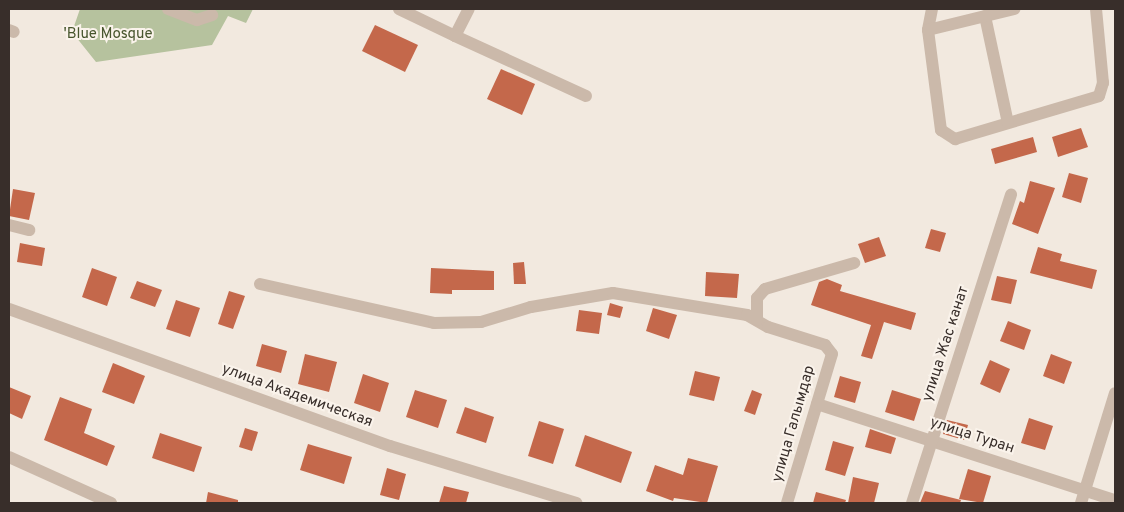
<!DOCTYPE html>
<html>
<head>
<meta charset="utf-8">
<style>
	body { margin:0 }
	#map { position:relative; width:1124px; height:512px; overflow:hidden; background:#f2e9df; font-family:Overpass,sans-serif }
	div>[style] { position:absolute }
	.green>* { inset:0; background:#b6c29e }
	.building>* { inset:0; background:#c4684b }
	.minor>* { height:12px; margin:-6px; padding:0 6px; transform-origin:6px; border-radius:6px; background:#cbb9aa }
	span { translate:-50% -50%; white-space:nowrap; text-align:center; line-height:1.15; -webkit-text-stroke:4px #faf3eb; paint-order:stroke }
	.park-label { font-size:15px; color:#48562e }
	.street-label { font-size:15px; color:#382e2a }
	.frame { position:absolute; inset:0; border:10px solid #382e2a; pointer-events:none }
</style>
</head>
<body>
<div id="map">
	<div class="green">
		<i style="clip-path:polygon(80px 9px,253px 9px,246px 23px,228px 16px,212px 45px,96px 62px,72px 32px)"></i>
	</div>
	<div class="building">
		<i style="clip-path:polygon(375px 25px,418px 45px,405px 72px,362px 51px)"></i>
		<i style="clip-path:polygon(501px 69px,535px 84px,522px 115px,487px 99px)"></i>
		<i style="clip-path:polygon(1081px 128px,1088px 147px,1058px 157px,1052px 137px)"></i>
		<i style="clip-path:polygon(1033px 137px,1037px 152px,995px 164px,991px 149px)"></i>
		<i style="clip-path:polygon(1069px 173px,1088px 178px,1081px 203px,1062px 197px)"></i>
		<i style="clip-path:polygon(1030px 181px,1055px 188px,1038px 234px,1012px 224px,1020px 201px,1024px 203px)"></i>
		<i style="clip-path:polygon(13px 189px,35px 193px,29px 220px,9px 216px)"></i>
		<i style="clip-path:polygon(931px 229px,946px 233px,940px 252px,925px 248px)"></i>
		<i style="clip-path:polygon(879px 237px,886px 256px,865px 263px,858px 244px)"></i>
		<i style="clip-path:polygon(20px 243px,45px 248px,42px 266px,17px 262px)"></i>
		<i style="clip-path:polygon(1038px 247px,1062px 254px,1060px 261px,1097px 270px,1092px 289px,1030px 273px)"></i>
		<i style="clip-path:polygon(524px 262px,526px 284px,514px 284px,513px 263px)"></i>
		<i style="clip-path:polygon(92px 268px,117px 277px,107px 306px,82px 297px)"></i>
		<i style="clip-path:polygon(431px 268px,494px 271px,494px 290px,452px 290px,452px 294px,430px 293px)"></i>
		<i style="clip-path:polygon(706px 272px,739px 274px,737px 298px,705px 296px)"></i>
		<i style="clip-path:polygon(997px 276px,1017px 280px,1011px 304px,991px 300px)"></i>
		<i style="clip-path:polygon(827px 279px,842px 285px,840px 291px,916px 313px,911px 330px,884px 322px,872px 359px,861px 356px,871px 325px,811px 305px,819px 282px)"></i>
		<i style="clip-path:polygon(137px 281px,162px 290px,155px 307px,130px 298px)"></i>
		<i style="clip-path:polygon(229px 291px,245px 296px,233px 329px,218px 324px)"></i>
		<i style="clip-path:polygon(176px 300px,200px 308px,190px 337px,166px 329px)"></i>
		<i style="clip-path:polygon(610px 303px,623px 307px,620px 318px,607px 315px)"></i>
		<i style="clip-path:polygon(653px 308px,677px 315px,669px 339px,646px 331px)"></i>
		<i style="clip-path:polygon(579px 310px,602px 313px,599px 334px,576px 331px)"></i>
		<i style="clip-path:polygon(1008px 321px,1031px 330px,1024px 350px,1000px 341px)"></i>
		<i style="clip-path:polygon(262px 344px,287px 351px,281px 373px,256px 366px)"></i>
		<i style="clip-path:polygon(305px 354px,337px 362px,329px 392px,298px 384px)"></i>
		<i style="clip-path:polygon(1051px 354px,1072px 362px,1064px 384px,1043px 376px)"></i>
		<i style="clip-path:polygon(990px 360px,1010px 369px,1000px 393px,980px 384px)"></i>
		<i style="clip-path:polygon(113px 363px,145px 376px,134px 404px,102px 392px)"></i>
		<i style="clip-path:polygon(695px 371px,720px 377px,714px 401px,689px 395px)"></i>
		<i style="clip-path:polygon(363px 374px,389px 383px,380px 412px,354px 403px)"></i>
		<i style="clip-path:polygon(840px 376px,861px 382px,855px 403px,834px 397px)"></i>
		<i style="clip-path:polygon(9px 387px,31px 396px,22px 419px,9px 413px)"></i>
		<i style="clip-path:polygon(415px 390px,447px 400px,438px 428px,406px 417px)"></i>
		<i style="clip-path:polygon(752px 390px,762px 394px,755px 415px,744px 411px)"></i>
		<i style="clip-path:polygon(892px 390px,921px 399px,914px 421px,885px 412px)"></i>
		<i style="clip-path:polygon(60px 397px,92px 409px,84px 433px,115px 446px,107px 466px,44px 440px)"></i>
		<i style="clip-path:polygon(465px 407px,494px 417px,486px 443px,456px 433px)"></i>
		<i style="clip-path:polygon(1029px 418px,1053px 426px,1045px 450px,1021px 443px)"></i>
		<i style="clip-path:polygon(947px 420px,968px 425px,964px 440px,943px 434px)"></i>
		<i style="clip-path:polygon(539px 421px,564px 429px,553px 464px,528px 456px)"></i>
		<i style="clip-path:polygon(245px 428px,258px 432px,252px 451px,239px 447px)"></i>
		<i style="clip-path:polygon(870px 429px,896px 438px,891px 454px,865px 447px)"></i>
		<i style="clip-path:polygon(160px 433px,202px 447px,194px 472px,152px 458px)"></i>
		<i style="clip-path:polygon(585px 435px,632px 452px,621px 483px,575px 466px)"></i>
		<i style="clip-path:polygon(833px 441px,854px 447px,845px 476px,825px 470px)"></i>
		<i style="clip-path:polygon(308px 444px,352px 457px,344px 484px,300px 470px)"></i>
		<i style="clip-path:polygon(688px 458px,718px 466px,707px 503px,674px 498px,673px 501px,646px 491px,655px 465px,683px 475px)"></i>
		<i style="clip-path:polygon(387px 468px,406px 474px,399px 500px,380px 495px)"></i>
		<i style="clip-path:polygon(968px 469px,991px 476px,983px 503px,959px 499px)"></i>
		<i style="clip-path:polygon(853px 477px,879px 483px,874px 503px,848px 503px)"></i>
		<i style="clip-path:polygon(444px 486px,469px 492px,466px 503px,439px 503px)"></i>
		<i style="clip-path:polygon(925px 491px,961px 500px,960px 503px,920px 503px)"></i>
		<i style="clip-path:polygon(208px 492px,238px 500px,238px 503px,206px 503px)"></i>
		<i style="clip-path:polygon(816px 492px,846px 500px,845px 503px,813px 503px)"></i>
	</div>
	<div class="minor">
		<i style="left:168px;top:9px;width:31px;rotate:21deg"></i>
		<i style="left:197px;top:20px;width:16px;rotate:-18deg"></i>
		<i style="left:399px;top:9px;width:62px;rotate:25.7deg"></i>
		<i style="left:455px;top:36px;width:30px;rotate:-63deg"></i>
		<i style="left:932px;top:9px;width:21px;rotate:101deg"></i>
		<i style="left:928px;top:30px;width:101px;rotate:82.6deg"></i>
		<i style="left:941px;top:130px;width:17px;rotate:33deg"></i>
		<i style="left:955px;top:139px;width:150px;rotate:-16.6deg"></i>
		<i style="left:1099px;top:96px;width:14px;rotate:-73deg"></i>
		<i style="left:1103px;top:83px;width:74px;rotate:-95.4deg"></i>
		<i style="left:985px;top:16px;width:109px;rotate:77.9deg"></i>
		<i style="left:9px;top:30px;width:5px;rotate:22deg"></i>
		<i style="left:928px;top:30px;width:89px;rotate:-13.7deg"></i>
		<i style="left:455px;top:36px;width:144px;rotate:24.6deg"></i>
		<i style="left:9px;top:225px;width:21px;rotate:14deg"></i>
		<i style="left:260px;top:284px;width:178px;rotate:12.6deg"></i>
		<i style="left:434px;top:323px;width:47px;rotate:-1.2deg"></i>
		<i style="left:481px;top:322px;width:52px;rotate:-16.7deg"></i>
		<i style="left:531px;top:307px;width:83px;rotate:-9.7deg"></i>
		<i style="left:613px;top:293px;width:136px;rotate:9.3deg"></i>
		<i style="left:747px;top:315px;width:24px;rotate:30deg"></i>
		<i style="left:768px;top:327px;width:60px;rotate:17.5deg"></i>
		<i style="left:825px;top:345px;width:11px;rotate:52deg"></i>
		<i style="left:832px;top:354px;width:156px;rotate:106.8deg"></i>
		<i style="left:9px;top:309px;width:405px;rotate:19.8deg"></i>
		<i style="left:390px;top:446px;width:195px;rotate:17deg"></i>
		<i style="left:757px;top:320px;width:22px;rotate:-90deg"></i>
		<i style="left:757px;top:298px;width:12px;rotate:-48deg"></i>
		<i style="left:765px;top:289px;width:93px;rotate:-16.3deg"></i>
		<i style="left:817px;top:404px;width:313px;rotate:17.9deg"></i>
		<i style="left:9px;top:457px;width:112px;rotate:24.3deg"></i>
		<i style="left:912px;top:503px;width:324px;rotate:-72.2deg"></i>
		<i style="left:1081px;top:503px;width:115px;rotate:-72.8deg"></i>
	</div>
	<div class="park-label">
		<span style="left:108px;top:35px">'Blue Mosque</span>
	</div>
	<div class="street-label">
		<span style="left:946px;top:344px;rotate:-72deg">улица Жас канат</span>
		<span style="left:297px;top:396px;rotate:20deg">улица Академическая</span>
		<span style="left:794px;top:424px;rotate:-74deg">улица Галымдар</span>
		<span style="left:972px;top:436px;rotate:18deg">улица Туран</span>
	</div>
	<div class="frame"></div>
</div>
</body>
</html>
